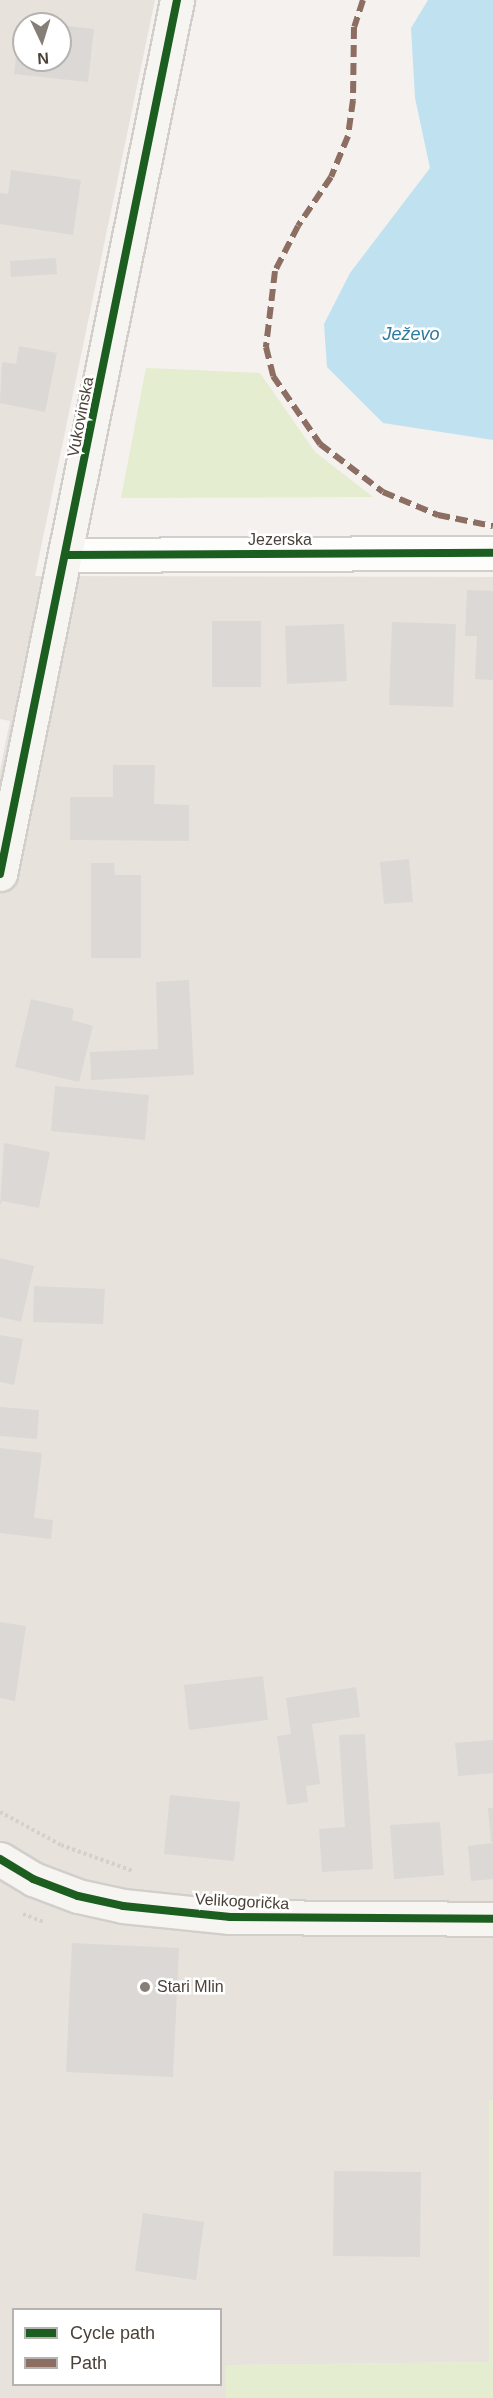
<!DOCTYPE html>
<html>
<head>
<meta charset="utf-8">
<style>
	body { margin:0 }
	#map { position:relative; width:493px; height:2398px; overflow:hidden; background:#f4f1ee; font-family:Arial,sans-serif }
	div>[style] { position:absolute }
	.residential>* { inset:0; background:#e7e2dc }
	.green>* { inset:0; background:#e4edcf }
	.water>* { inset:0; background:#c0e2f0 }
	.building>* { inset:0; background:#dcd8d5 }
	.path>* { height:4px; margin-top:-2px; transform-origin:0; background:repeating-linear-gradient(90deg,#d3d1cc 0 3px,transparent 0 6px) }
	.roads { filter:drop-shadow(2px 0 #d2cfcb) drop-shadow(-2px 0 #d2cfcb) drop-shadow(0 2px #d2cfcb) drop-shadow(0 -2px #d2cfcb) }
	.minor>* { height:33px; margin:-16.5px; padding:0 16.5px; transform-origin:16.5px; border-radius:16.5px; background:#fdfdfc }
	.secondary>* { height:33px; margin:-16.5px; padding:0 16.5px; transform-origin:16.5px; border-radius:16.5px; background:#f7f5f1 }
	.quiet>* { height:6px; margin-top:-3px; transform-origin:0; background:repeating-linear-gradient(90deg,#8d6e63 0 12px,transparent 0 18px) }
	.cycleway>* { height:8px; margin:-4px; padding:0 4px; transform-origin:4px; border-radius:4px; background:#1b5e20 }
	.dots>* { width:16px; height:16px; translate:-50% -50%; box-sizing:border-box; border:3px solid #fff; border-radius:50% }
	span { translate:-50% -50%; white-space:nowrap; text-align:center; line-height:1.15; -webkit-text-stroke:5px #fff; paint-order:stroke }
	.street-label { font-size:16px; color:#4b4239 }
	.poi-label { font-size:16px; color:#4b4239 }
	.left { translate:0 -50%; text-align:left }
	.water-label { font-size:18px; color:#2c7a9f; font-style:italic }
	.legend { position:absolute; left:12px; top:2308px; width:210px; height:78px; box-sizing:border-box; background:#fff; border:2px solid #b7b3b0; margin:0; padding:8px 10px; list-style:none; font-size:18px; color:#4b4239 }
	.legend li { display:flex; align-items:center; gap:12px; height:30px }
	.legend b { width:30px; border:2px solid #b7b3b0 }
	.north { position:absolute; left:12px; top:12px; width:60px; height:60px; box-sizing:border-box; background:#fff; border:2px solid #b7b3b0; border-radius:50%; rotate:176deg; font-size:16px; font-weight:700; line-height:24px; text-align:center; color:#4b4239 }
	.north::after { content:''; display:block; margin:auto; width:21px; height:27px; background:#867f78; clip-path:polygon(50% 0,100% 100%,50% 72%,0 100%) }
</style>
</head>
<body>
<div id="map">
	<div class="residential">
		<i style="clip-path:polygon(evenodd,0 0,155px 0,35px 576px,493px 577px,493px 2100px,489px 2100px,489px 2362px,226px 2365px,226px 2398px,0 2398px,0 771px,10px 721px,0 719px,0 0,24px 24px,60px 24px,60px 60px,24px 60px,24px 24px,0 0,14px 2310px,220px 2310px,220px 2384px,14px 2384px,14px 2310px)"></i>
	</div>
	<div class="green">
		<i style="clip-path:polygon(146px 368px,260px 373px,315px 452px,373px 497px,121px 498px)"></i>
		<i style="clip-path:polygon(489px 2100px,493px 2100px,493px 2398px,226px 2398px,225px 2365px,489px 2362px)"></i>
	</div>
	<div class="water">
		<i style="clip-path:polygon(428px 0,493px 0,493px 440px,383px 423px,327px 367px,324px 324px,350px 273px,430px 168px,415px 98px,411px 28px)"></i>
	</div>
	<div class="building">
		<i style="clip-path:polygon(20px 21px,34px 22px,24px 24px,24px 60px,60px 60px,60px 25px,94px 29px,88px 82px,14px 74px)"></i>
		<i style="clip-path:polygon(11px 170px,81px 180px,73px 235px,0 224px,0 193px,8px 194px)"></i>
		<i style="clip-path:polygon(56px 258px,57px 274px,11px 277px,10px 261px)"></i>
		<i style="clip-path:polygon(19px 346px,57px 353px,45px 412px,0 403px,2px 362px,16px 364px)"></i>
		<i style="clip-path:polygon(467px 590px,493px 591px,493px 680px,475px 679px,477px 636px,465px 636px)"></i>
		<i style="clip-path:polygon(212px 621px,261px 621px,261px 687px,212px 687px)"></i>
		<i style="clip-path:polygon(392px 622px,456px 624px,453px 707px,389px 705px)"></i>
		<i style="clip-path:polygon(344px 624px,347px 681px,287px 684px,285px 626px)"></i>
		<i style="clip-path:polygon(113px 765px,155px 765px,154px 804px,189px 805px,189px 841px,70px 840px,70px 797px,113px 797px)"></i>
		<i style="clip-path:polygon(409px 859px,413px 902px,384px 904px,380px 862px)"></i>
		<i style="clip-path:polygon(91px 863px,114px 863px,115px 875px,141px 875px,141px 958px,91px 958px)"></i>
		<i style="clip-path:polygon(189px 980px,194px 1075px,91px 1080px,90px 1052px,158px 1049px,156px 982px)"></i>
		<i style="clip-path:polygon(31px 999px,74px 1009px,72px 1020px,93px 1026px,79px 1082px,15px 1067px)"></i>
		<i style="clip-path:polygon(55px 1086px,149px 1095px,145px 1140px,51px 1131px)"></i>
		<i style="clip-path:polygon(4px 1143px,50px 1152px,39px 1208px,2px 1201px,0 1206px)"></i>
		<i style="clip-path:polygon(0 1258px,34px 1266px,21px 1322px,0 1317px)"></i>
		<i style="clip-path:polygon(34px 1286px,105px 1289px,103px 1324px,33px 1322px)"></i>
		<i style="clip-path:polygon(0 1335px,23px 1339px,14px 1385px,0 1382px)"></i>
		<i style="clip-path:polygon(0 1407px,39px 1410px,37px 1439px,0 1436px)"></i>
		<i style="clip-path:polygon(0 1448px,42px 1453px,34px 1518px,53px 1520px,51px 1539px,0 1533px)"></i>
		<i style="clip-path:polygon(0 1622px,26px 1626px,15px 1701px,0 1698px)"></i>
		<i style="clip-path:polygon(263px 1676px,268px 1720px,189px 1730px,184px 1685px)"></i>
		<i style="clip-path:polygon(356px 1687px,360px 1717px,312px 1724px,320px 1784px,306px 1786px,308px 1802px,287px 1805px,277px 1736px,291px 1734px,286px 1698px)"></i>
		<i style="clip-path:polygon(365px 1734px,373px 1869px,322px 1872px,319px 1829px,345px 1827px,339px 1735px)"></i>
		<i style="clip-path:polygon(493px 1740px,493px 1773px,458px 1776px,455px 1743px)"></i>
		<i style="clip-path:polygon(170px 1795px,240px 1802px,234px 1861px,164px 1854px)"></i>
		<i style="clip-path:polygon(488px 1808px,493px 1808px,493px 1842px,491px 1842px)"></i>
		<i style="clip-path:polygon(440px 1822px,444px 1875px,394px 1879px,390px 1825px)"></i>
		<i style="clip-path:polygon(493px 1843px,493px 1879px,471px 1881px,468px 1846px)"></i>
		<i style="clip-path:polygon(72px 1943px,179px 1948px,173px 2077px,66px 2072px)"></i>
		<i style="clip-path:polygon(334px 2171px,421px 2172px,420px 2257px,333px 2256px)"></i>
		<i style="clip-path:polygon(143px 2213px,204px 2222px,196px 2280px,135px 2271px)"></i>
	</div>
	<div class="path">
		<i style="left:0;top:1812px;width:69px;rotate:28.4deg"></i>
		<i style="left:61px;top:1845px;width:77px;rotate:19.9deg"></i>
		<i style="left:23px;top:1914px;width:22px;rotate:21deg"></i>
	</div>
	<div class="roads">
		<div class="minor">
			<i style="left:67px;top:555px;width:426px;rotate:-0.3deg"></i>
		</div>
		<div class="secondary">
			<i style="left:0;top:874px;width:892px;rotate:-78.55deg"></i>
			<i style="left:0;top:1859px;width:39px;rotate:31deg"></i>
			<i style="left:33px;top:1879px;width:48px;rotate:20.7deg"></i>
			<i style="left:78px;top:1896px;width:46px;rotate:12.5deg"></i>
			<i style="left:123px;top:1906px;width:108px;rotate:5.9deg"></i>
			<i style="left:230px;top:1917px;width:263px;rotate:0.4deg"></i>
		</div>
	</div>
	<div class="quiet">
		<i style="left:363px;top:0;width:28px;rotate:108deg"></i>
		<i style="left:354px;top:27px;width:73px;rotate:90.8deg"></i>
		<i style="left:353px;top:100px;width:36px;rotate:98deg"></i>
		<i style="left:348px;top:136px;width:44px;rotate:112.5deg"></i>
		<i style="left:331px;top:177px;width:59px;rotate:124deg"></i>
		<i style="left:298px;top:226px;width:51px;rotate:117.1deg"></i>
		<i style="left:275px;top:271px;width:77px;rotate:96.8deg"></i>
		<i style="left:266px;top:347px;width:30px;rotate:76deg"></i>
		<i style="left:273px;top:376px;width:83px;rotate:55.3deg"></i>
		<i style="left:320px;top:444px;width:79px;rotate:37.3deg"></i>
		<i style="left:383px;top:492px;width:60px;rotate:22.7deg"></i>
		<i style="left:438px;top:515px;width:56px;rotate:11.3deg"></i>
	</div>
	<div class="cycleway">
		<i style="left:67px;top:555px;width:426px;rotate:-0.3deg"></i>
		<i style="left:0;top:874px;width:892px;rotate:-78.55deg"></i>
		<i style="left:0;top:1859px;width:39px;rotate:31deg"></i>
		<i style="left:33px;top:1879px;width:48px;rotate:20.7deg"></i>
		<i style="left:78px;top:1896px;width:46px;rotate:12.5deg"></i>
		<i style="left:123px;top:1906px;width:108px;rotate:5.9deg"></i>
		<i style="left:230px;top:1917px;width:263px;rotate:0.4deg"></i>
	</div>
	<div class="dots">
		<i style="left:145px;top:1987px;background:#867f78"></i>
	</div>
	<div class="street-label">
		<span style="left:81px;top:417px;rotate:-79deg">Vukovinska</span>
		<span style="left:280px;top:540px">Jezerska</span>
		<span style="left:242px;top:1902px;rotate:3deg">Velikogorička</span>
	</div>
	<div class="poi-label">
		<span class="left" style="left:157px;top:1987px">Stari Mlin</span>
	</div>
	<div class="water-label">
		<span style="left:411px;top:334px">Ježevo</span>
	</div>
	<ul class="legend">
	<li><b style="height:8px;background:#1b5e20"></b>Cycle path</li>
	<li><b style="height:8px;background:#8d6e63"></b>Path</li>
	</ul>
	<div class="north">N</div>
</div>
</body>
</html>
